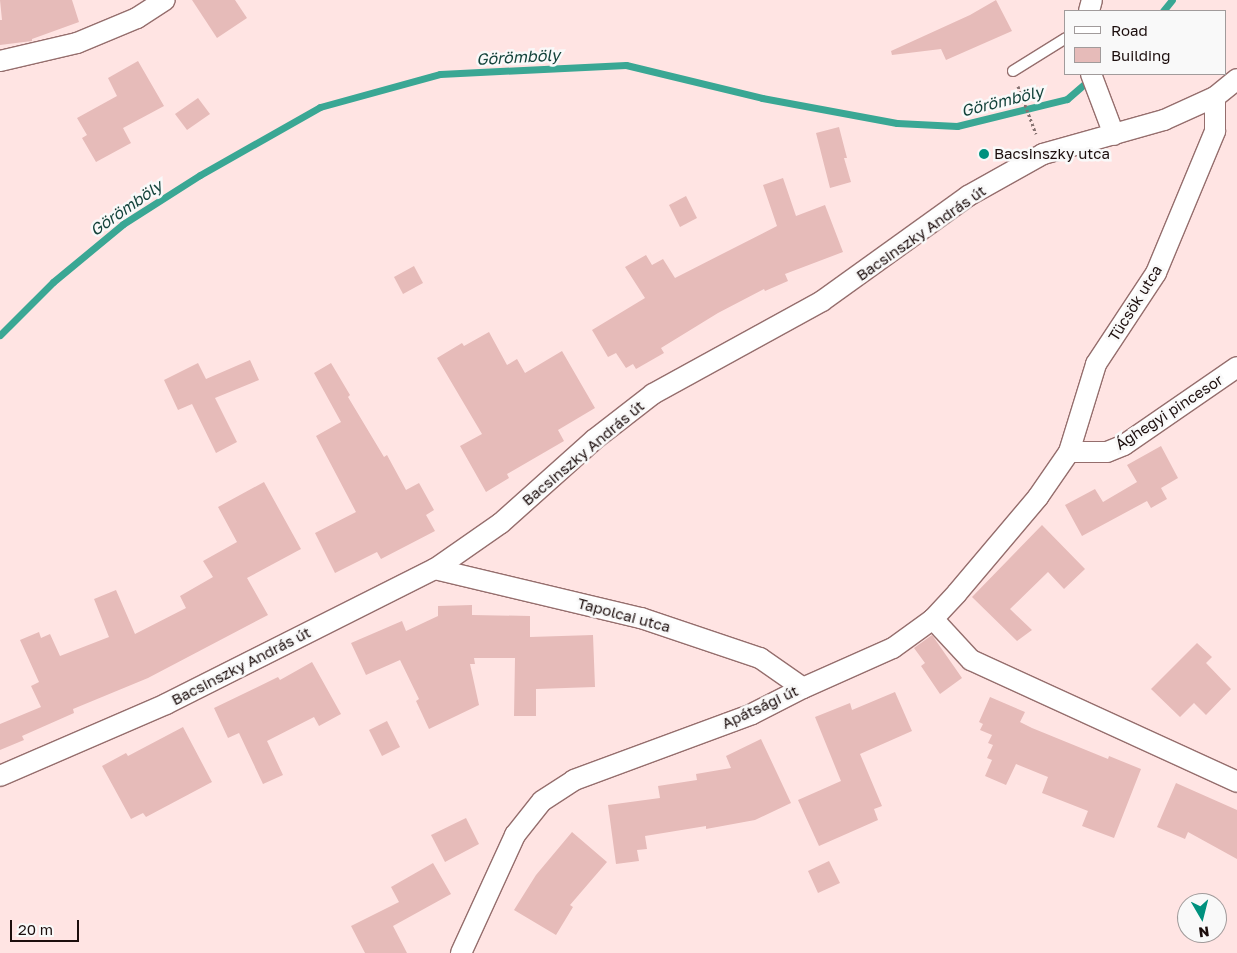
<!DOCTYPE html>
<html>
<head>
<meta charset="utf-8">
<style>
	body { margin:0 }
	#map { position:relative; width:1237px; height:953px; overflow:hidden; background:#ffe4e3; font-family:"Golos Text",sans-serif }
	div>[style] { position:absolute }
	.stream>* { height:7px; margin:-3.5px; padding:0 3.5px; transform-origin:3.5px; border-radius:3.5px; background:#3aa794 }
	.building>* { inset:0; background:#e6bbb9 }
	.path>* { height:3px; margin-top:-1.5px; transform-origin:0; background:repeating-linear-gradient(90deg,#867271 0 2.5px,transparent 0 5px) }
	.roads { filter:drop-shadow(1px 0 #956e6d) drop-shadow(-1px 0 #956e6d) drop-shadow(0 1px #956e6d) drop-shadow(0 -1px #956e6d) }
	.lane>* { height:10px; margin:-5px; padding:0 5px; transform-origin:5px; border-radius:5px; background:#fff }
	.street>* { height:20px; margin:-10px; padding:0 10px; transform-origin:10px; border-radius:10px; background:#fff }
	.dots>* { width:14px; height:14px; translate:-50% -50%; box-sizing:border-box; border:2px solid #f9f9f9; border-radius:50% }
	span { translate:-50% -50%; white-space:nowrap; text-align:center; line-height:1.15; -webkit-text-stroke:5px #f9f9f9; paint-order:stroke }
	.poi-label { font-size:15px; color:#1c0e0d }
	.left { translate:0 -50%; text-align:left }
	.street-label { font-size:15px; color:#1c0e0d }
	.water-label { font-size:16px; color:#14433b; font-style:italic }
	.legend { position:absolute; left:1064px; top:10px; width:162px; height:65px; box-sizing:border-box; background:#f9f9f9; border:1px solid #a19b9b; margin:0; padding:6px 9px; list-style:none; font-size:15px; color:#1c0e0d }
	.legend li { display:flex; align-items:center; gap:10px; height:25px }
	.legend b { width:25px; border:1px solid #a19b9b }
	.north { position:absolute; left:1177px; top:893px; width:50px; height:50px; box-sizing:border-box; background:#f9f9f9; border:1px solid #a19b9b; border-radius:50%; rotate:172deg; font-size:14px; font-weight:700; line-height:20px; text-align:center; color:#1c0e0d }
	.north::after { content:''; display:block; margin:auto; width:18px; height:22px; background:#00917e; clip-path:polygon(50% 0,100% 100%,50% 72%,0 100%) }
	.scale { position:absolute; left:10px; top:920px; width:69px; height:22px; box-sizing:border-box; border:2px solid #1c0e0d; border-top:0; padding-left:6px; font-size:15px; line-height:18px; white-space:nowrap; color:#1c0e0d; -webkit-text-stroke:4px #f9f9f9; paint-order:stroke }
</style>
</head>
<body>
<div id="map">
	<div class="stream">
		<i style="left:1163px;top:11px;width:14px;rotate:-51deg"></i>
		<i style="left:0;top:335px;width:75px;rotate:-45deg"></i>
		<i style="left:53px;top:282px;width:91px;rotate:-39.6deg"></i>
		<i style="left:123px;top:224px;width:91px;rotate:-32.5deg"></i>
		<i style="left:200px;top:175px;width:138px;rotate:-29.5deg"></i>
		<i style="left:320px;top:107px;width:124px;rotate:-15.4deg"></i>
		<i style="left:440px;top:74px;width:186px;rotate:-2.8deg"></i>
		<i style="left:626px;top:65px;width:140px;rotate:13.6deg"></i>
		<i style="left:762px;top:98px;width:137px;rotate:10.5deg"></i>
		<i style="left:897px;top:123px;width:60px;rotate:2.9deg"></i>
		<i style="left:957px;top:126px;width:113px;rotate:-13.8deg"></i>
		<i style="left:1067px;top:99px;width:30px;rotate:-41deg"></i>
	</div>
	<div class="building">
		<i style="clip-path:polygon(0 0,72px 0,79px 22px,32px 39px,32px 41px,0 45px,0 20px,2px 20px)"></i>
		<i style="clip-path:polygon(192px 0,235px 0,247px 18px,217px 38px)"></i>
		<i style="clip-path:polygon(996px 0,1012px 31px,946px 60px,941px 49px,892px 55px,891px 51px,970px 15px)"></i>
		<i style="clip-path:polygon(138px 61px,164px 106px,123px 128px,131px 143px,96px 162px,82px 138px,87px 135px,77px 118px,117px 96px,108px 78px)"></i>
		<i style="clip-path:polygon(198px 98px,210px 114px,187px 130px,175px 114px)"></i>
		<i style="clip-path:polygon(839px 127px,847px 158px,844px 158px,851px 182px,830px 188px,816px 133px)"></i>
		<i style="clip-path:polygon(783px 178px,796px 216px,825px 205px,843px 252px,785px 274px,788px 281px,765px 291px,764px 289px,718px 313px,661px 348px,664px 353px,636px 369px,633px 364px,626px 368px,616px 353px,608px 357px,592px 330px,645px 298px,625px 267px,646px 255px,652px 265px,663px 259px,675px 278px,777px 226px,763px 185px)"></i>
		<i style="clip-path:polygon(686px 196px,697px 218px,680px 227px,669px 205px)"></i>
		<i style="clip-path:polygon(414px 266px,423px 283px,403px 294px,394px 277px)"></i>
		<i style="clip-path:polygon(489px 332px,507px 365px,517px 359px,525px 373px,562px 351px,595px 408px,558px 430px,564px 441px,507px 474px,509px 478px,486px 492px,460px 446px,482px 434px,437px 358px,462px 343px,464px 346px)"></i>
		<i style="clip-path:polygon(250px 360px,259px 380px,215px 398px,237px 442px,216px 453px,192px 404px,178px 410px,164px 380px,198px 363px,206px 379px)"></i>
		<i style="clip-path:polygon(331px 363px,350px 395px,348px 397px,384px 457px,387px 455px,406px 490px,419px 483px,434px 510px,426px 515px,435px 531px,381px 559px,377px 552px,335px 573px,315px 533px,356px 512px,316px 436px,341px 422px,314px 373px)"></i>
		<i style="clip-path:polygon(1161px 446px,1178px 478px,1161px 488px,1167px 499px,1151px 508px,1147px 501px,1082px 536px,1065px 505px,1095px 489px,1103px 502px,1137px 482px,1127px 465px)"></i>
		<i style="clip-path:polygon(264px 482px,301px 549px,247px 578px,268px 615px,148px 678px,73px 709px,74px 713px,22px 736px,24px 740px,0 750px,0 724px,41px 707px,31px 686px,39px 682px,20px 640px,39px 632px,41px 638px,50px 634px,60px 656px,109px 637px,94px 599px,116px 590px,135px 634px,186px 608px,180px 596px,213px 577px,203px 561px,237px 542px,218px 507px)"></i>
		<i style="clip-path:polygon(1042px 525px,1085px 569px,1064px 589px,1048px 572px,1010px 609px,1032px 630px,1017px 641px,972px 597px)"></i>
		<i style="clip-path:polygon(472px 605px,472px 615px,530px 616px,530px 637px,593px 635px,595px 687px,536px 689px,536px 716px,514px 716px,515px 658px,474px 658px,475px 664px,470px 664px,479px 705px,429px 729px,416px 701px,419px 699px,400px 660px,366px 675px,351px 643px,402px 621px,406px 631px,438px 616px,438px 606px)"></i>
		<i style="clip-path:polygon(932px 635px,962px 678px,940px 694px,921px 666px,925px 663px,914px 648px)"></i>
		<i style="clip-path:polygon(1197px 643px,1212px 657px,1206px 663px,1231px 689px,1206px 715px,1194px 703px,1180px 717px,1151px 689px)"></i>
		<i style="clip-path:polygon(312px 662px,341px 714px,319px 726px,314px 717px,267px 741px,283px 775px,263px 784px,239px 733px,228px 738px,214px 708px,278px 677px,280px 680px)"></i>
		<i style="clip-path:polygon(895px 692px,912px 731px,860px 754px,882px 806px,874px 809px,878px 820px,819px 846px,798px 800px,841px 781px,815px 717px,850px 703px,852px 710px)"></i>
		<i style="clip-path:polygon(990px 697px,1025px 712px,1020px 722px,1032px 728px,1108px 759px,1109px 756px,1141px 769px,1114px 838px,1082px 826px,1088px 811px,1042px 793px,1048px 777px,1016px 764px,1006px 785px,985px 776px,992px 760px,987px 758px,993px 745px,988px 743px,992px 735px,980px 730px,983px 724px,979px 722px)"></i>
		<i style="clip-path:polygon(387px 721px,400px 747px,382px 756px,369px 730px)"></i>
		<i style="clip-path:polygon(183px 727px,212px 782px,146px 817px,143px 813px,131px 819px,102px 766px,126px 753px,128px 756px)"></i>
		<i style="clip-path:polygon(761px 739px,791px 803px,755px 820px,706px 829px,706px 826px,645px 836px,647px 849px,637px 850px,639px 861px,616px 864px,608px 805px,660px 798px,658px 786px,697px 780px,696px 774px,731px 768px,726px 756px)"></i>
		<i style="clip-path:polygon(1176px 783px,1237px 810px,1237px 859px,1188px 832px,1185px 839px,1157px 827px)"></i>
		<i style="clip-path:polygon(466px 818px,479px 844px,445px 862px,431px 835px)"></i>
		<i style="clip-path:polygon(572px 832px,607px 862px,570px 905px,573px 907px,556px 935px,514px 910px,536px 875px)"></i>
		<i style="clip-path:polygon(829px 861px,840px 883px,818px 893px,808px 871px)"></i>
		<i style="clip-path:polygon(433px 863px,451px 894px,393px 926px,407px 953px,365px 953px,351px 926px,399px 902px,391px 887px)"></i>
	</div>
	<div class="path">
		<i style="left:1018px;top:86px;width:51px;rotate:69.4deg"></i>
	</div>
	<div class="roads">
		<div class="lane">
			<i style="left:1013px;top:71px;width:62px;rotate:-31.9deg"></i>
		</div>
		<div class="street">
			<i style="left:1089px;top:11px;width:11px;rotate:-75deg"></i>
			<i style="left:0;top:61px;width:79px;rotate:-13.2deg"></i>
			<i style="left:77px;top:43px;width:65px;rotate:-22.6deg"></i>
			<i style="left:137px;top:18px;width:33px;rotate:-33deg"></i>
			<i style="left:1091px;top:74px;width:65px;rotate:69.3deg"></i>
			<i style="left:1069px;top:452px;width:38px"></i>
			<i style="left:1107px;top:452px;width:18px;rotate:-22deg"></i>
			<i style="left:1124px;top:445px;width:137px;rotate:-34.6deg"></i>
			<i style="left:435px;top:569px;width:212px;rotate:13.4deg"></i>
			<i style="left:641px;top:618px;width:126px;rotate:18.6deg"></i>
			<i style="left:760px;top:658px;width:52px;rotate:34.9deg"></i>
			<i style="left:933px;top:619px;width:56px;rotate:47.2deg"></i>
			<i style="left:971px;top:660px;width:293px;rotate:24.6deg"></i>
			<i style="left:0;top:776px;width:181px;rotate:-23.4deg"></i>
			<i style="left:166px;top:704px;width:301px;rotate:-26.7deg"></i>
			<i style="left:435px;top:569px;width:80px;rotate:-34.9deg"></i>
			<i style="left:501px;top:523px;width:126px;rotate:-41.8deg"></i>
			<i style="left:595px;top:439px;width:73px;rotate:-37.8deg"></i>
			<i style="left:653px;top:394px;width:193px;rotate:-28.8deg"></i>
			<i style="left:822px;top:301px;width:180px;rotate:-35.7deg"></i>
			<i style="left:968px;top:196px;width:86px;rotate:-29.2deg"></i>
			<i style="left:1043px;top:154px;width:126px;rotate:-15.7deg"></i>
			<i style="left:1164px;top:120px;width:56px;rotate:-24.3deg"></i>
			<i style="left:1215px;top:97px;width:28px;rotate:-39deg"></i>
			<i style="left:461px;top:953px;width:130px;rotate:-65.4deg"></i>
			<i style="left:515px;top:835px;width:43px;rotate:-51.5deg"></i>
			<i style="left:542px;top:801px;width:38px;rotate:-33deg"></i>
			<i style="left:574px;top:780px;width:190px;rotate:-20.3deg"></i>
			<i style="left:752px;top:714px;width:57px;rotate:-27deg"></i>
			<i style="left:803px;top:688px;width:98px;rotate:-24deg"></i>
			<i style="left:893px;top:648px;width:49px;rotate:-35.9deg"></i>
			<i style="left:933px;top:619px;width:35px;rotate:-47deg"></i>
			<i style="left:957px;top:593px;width:126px;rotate:-49.8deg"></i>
			<i style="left:1038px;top:497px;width:55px;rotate:-55.4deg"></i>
			<i style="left:1069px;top:452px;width:92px;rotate:-72.9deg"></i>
			<i style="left:1096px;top:364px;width:109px;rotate:-56.6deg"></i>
			<i style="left:1156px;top:273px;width:154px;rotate:-67.4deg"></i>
			<i style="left:1215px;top:131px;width:34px;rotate:-90deg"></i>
		</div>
	</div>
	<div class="dots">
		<i style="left:984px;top:154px;background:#00917e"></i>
	</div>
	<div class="poi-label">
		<span class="left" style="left:994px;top:154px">Bacsinszky utca</span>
	</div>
	<div class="street-label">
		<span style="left:921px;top:233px;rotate:-35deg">Bacsinszky András út</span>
		<span style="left:1135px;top:303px;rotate:-58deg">Tücsök utca</span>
		<span style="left:1169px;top:412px;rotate:-33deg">Ághegyi pincesor</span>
		<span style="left:583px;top:453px;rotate:-40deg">Bacsinszky András út</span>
		<span style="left:624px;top:615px;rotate:15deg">Tapolcai utca</span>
		<span style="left:241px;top:666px;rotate:-27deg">Bacsinszky András út</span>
		<span style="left:760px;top:707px;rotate:-25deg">Apátsági út</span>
	</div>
	<div class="water-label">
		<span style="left:518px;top:57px;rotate:-3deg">Görömböly</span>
		<span style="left:1002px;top:101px;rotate:-14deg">Görömböly</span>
		<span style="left:126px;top:208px;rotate:-35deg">Görömböly</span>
	</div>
	<ul class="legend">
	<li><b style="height:6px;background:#fff"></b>Road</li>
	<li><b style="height:14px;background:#e6bbb9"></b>Building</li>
	</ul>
	<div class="north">N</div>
	<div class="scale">20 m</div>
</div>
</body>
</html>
